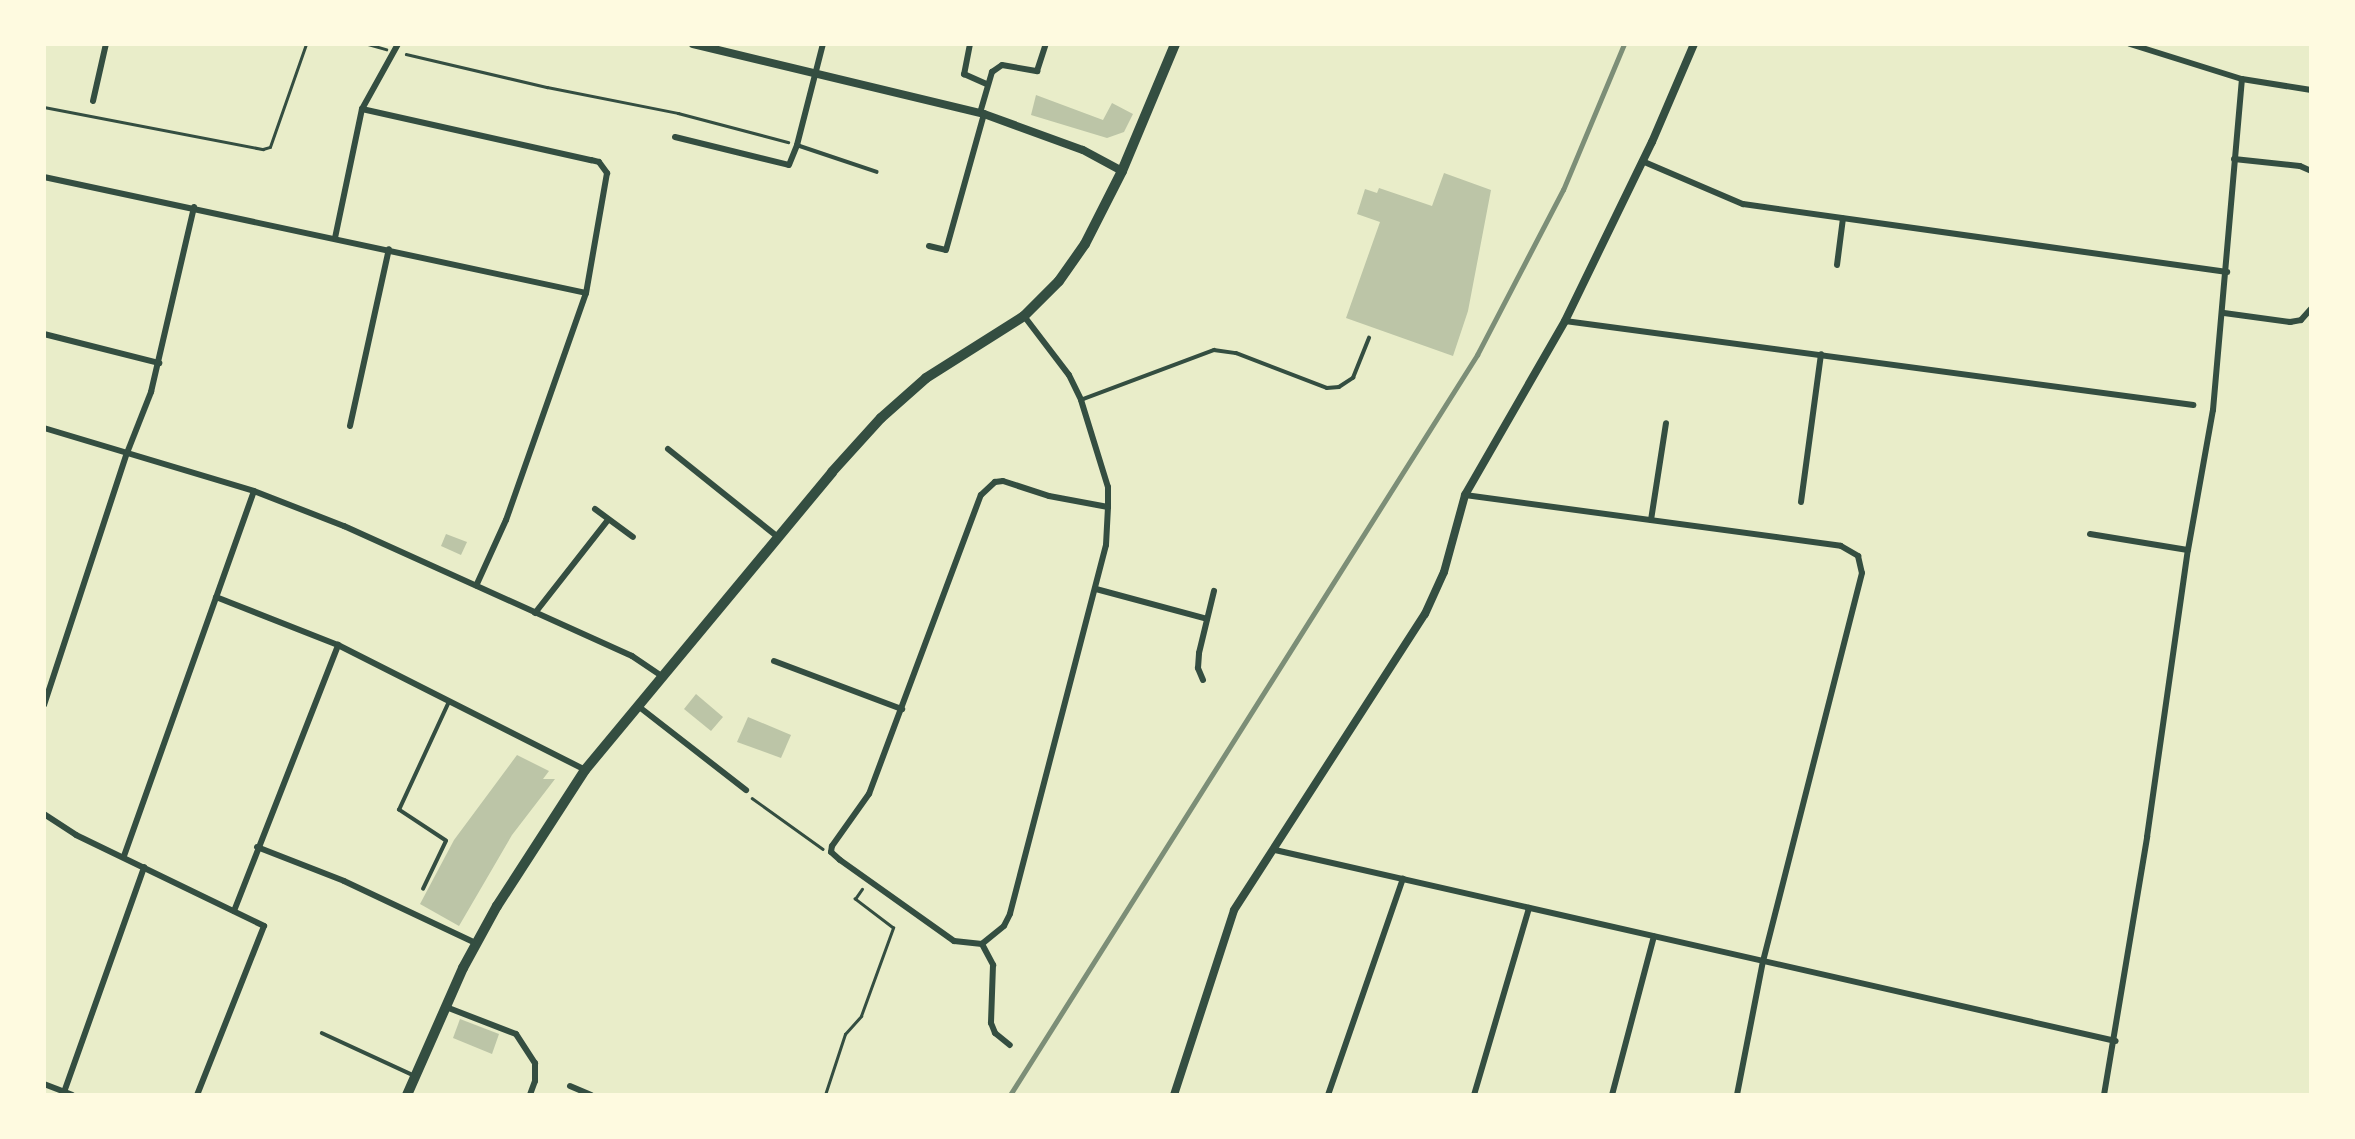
<!DOCTYPE html>
<html>
<head>
<meta charset="utf-8">
<style>
	body { margin:0 }
	#map { position:relative; width:2355px; height:1139px; overflow:hidden; background:#e9edc9; font-family:"Varela Round",sans-serif }
	div>[style] { position:absolute }
	.building>* { inset:0; background:#bcc5a7 }
	.path>* { height:2.5px; margin:-1.25px; padding:0 1.25px; transform-origin:1.25px; border-radius:1.25px; background:#344e41 }
	.service>* { height:3.5px; margin:-1.75px; padding:0 1.75px; transform-origin:1.75px; border-radius:1.75px; background:#344e41 }
	.minor>* { height:6px; margin:-3px; padding:0 3px; transform-origin:3px; border-radius:3px; background:#344e41 }
	.tertiary>* { height:8px; margin:-4px; padding:0 4px; transform-origin:4px; border-radius:4px; background:#344e41 }
	.primary>* { height:10px; margin:-5px; padding:0 5px; transform-origin:5px; border-radius:5px; background:#344e41 }
	.rail>* { height:4.5px; margin:-2.25px; padding:0 2.25px; transform-origin:2.25px; border-radius:2.25px; background:#7c8e77 }
	span { translate:-50% -50%; white-space:nowrap; text-align:center; line-height:1.15; -webkit-text-stroke:5px #fefae0; paint-order:stroke }
	.frame { position:absolute; inset:0; border:46px solid #fefae0; pointer-events:none }
</style>
</head>
<body>
<div id="map">
	<div class="building">
		<i style="clip-path:polygon(1036px 95px,1103px 120px,1112px 103px,1133px 114px,1124px 132px,1107px 138px,1031px 115px)"></i>
		<i style="clip-path:polygon(1444px 173px,1491px 190px,1468px 311px,1453px 356px,1346px 318px,1380px 222px,1357px 214px,1365px 189px,1377px 193px,1379px 188px,1432px 206px)"></i>
		<i style="clip-path:polygon(446px 534px,467px 542px,461px 555px,441px 546px)"></i>
		<i style="clip-path:polygon(696px 694px,723px 717px,711px 731px,684px 709px)"></i>
		<i style="clip-path:polygon(748px 717px,791px 735px,781px 758px,737px 742px)"></i>
		<i style="clip-path:polygon(517px 755px,549px 771px,543px 779px,555px 779px,512px 835px,459px 926px,420px 904px,454px 840px)"></i>
		<i style="clip-path:polygon(460px 1019px,499px 1034px,492px 1054px,453px 1038px)"></i>
	</div>
	<div class="path">
		<i style="left:368px;top:44px;width:19px;rotate:16deg"></i>
		<i style="left:406px;top:54px;width:145px;rotate:13.2deg"></i>
		<i style="left:547px;top:87px;width:134px;rotate:11.2deg"></i>
		<i style="left:678px;top:113px;width:114px;rotate:14.8deg"></i>
		<i style="left:44px;top:107px;width:223px;rotate:10.9deg"></i>
		<i style="left:263px;top:149px;width:7px;rotate:-16deg"></i>
		<i style="left:270px;top:147px;width:109px;rotate:-70.7deg"></i>
		<i style="left:752px;top:798px;width:87px;rotate:35.7deg"></i>
		<i style="left:825px;top:1095px;width:64px;rotate:-71.8deg"></i>
		<i style="left:845px;top:1034px;width:24px;rotate:-48deg"></i>
		<i style="left:861px;top:1016px;width:94px;rotate:-70deg"></i>
		<i style="left:893px;top:928px;width:48px;rotate:-142.7deg"></i>
		<i style="left:855px;top:899px;width:12px;rotate:-55deg"></i>
	</div>
	<div class="service">
		<i style="left:797px;top:145px;width:84px;rotate:18.6deg"></i>
		<i style="left:1081px;top:400px;width:142px;rotate:-20.6deg"></i>
		<i style="left:1214px;top:350px;width:22px;rotate:8deg"></i>
		<i style="left:1236px;top:353px;width:97px;rotate:21deg"></i>
		<i style="left:1327px;top:388px;width:12px;rotate:-5deg"></i>
		<i style="left:1339px;top:387px;width:17px;rotate:-33deg"></i>
		<i style="left:1353px;top:378px;width:43px;rotate:-68.2deg"></i>
		<i style="left:423px;top:889px;width:53px;rotate:-64.4deg"></i>
		<i style="left:446px;top:841px;width:56px;rotate:-146.6deg"></i>
		<i style="left:399px;top:810px;width:119px;rotate:-65.2deg"></i>
		<i style="left:322px;top:1033px;width:100px;rotate:24.8deg"></i>
	</div>
	<div class="minor">
		<i style="left:970px;top:44px;width:31px;rotate:101deg"></i>
		<i style="left:964px;top:74px;width:24px;rotate:24deg"></i>
		<i style="left:2130px;top:44px;width:117px;rotate:17.4deg"></i>
		<i style="left:2242px;top:79px;width:70px;rotate:9.1deg"></i>
		<i style="left:93px;top:101px;width:58px;rotate:-77.2deg"></i>
		<i style="left:362px;top:109px;width:235px;rotate:12.6deg"></i>
		<i style="left:591px;top:160px;width:8px;rotate:14deg"></i>
		<i style="left:599px;top:162px;width:14px;rotate:54deg"></i>
		<i style="left:607px;top:173px;width:122px;rotate:99.9deg"></i>
		<i style="left:586px;top:293px;width:241px;rotate:109.4deg"></i>
		<i style="left:506px;top:520px;width:72px;rotate:114.4deg"></i>
		<i style="left:980px;top:113px;width:43px;rotate:-73.7deg"></i>
		<i style="left:992px;top:72px;width:12px;rotate:-35deg"></i>
		<i style="left:1002px;top:65px;width:36px;rotate:10deg"></i>
		<i style="left:1037px;top:71px;width:28px;rotate:-72deg"></i>
		<i style="left:675px;top:137px;width:117px;rotate:13.8deg"></i>
		<i style="left:789px;top:165px;width:22px;rotate:-68deg"></i>
		<i style="left:797px;top:145px;width:104px;rotate:-75.6deg"></i>
		<i style="left:2234px;top:159px;width:66px;rotate:6.1deg"></i>
		<i style="left:2300px;top:166px;width:12px;rotate:24deg"></i>
		<i style="left:1642px;top:161px;width:110px;rotate:23.1deg"></i>
		<i style="left:1743px;top:204px;width:489px;rotate:8deg"></i>
		<i style="left:44px;top:177px;width:554px;rotate:12.08deg"></i>
		<i style="left:335px;top:238px;width:132px;rotate:-78.2deg"></i>
		<i style="left:362px;top:109px;width:74px;rotate:-61deg"></i>
		<i style="left:929px;top:246px;width:17px;rotate:13deg"></i>
		<i style="left:946px;top:250px;width:141px;rotate:-74.4deg"></i>
		<i style="left:1837px;top:265px;width:47px;rotate:-82.7deg"></i>
		<i style="left:2224px;top:313px;width:67px;rotate:7.8deg"></i>
		<i style="left:2290px;top:322px;width:11px;rotate:-10deg"></i>
		<i style="left:2301px;top:320px;width:15px;rotate:-48deg"></i>
		<i style="left:1024px;top:316px;width:74px;rotate:52.7deg"></i>
		<i style="left:1069px;top:375px;width:28px;rotate:64deg"></i>
		<i style="left:1081px;top:400px;width:91px;rotate:72.8deg"></i>
		<i style="left:1108px;top:487px;width:20px;rotate:90deg"></i>
		<i style="left:1108px;top:507px;width:38px;rotate:93deg"></i>
		<i style="left:1106px;top:545px;width:381px;rotate:104.6deg"></i>
		<i style="left:1010px;top:914px;width:13px;rotate:117deg"></i>
		<i style="left:1004px;top:926px;width:28px;rotate:141deg"></i>
		<i style="left:982px;top:944px;width:28px;rotate:-174deg"></i>
		<i style="left:954px;top:941px;width:140px;rotate:-144.6deg"></i>
		<i style="left:840px;top:860px;width:12px;rotate:-138deg"></i>
		<i style="left:831px;top:852px;width:6px;rotate:-81deg"></i>
		<i style="left:832px;top:846px;width:64px;rotate:-54.6deg"></i>
		<i style="left:869px;top:794px;width:319px;rotate:-69.5deg"></i>
		<i style="left:981px;top:495px;width:19px;rotate:-43deg"></i>
		<i style="left:995px;top:482px;width:8px;rotate:-7deg"></i>
		<i style="left:1003px;top:481px;width:48px;rotate:18.1deg"></i>
		<i style="left:1049px;top:496px;width:60px;rotate:10.6deg"></i>
		<i style="left:1565px;top:321px;width:634px;rotate:7.62deg"></i>
		<i style="left:44px;top:334px;width:119px;rotate:14.2deg"></i>
		<i style="left:350px;top:426px;width:181px;rotate:-77.6deg"></i>
		<i style="left:44px;top:428px;width:219px;rotate:16.7deg"></i>
		<i style="left:254px;top:491px;width:97px;rotate:21.3deg"></i>
		<i style="left:344px;top:526px;width:316px;rotate:24.3deg"></i>
		<i style="left:632px;top:656px;width:36px;rotate:34deg"></i>
		<i style="left:668px;top:449px;width:141px;rotate:38.7deg"></i>
		<i style="left:1465px;top:495px;width:379px;rotate:7.7deg"></i>
		<i style="left:1841px;top:546px;width:20px;rotate:30deg"></i>
		<i style="left:1858px;top:556px;width:17px;rotate:77deg"></i>
		<i style="left:1862px;top:573px;width:400px;rotate:104.3deg"></i>
		<i style="left:1763px;top:961px;width:136px;rotate:101deg"></i>
		<i style="left:1801px;top:502px;width:149px;rotate:-82.3deg"></i>
		<i style="left:595px;top:509px;width:47px;rotate:36.4deg"></i>
		<i style="left:1651px;top:520px;width:98px;rotate:-81.2deg"></i>
		<i style="left:2090px;top:534px;width:99px;rotate:9.3deg"></i>
		<i style="left:1096px;top:589px;width:115px;rotate:15.1deg"></i>
		<i style="left:216px;top:597px;width:131px;rotate:21.5deg"></i>
		<i style="left:338px;top:645px;width:277px;rotate:26.8deg"></i>
		<i style="left:535px;top:613px;width:118px;rotate:-51.9deg"></i>
		<i style="left:774px;top:661px;width:137px;rotate:20.6deg"></i>
		<i style="left:1203px;top:680px;width:13px;rotate:-113deg"></i>
		<i style="left:1198px;top:668px;width:15px;rotate:-86deg"></i>
		<i style="left:1199px;top:653px;width:64px;rotate:-76.4deg"></i>
		<i style="left:44px;top:705px;width:265px;rotate:-71.8deg"></i>
		<i style="left:127px;top:453px;width:66px;rotate:-68.5deg"></i>
		<i style="left:151px;top:392px;width:190px;rotate:-76.9deg"></i>
		<i style="left:638px;top:706px;width:137px;rotate:37.9deg"></i>
		<i style="left:44px;top:814px;width:38px;rotate:33deg"></i>
		<i style="left:76px;top:835px;width:209px;rotate:25.8deg"></i>
		<i style="left:264px;top:926px;width:182px;rotate:111.6deg"></i>
		<i style="left:257px;top:847px;width:93px;rotate:21.3deg"></i>
		<i style="left:344px;top:881px;width:146px;rotate:25.2deg"></i>
		<i style="left:1275px;top:850px;width:862px;rotate:12.8deg"></i>
		<i style="left:124px;top:856px;width:387px;rotate:-70.4deg"></i>
		<i style="left:234px;top:911px;width:286px;rotate:-68.6deg"></i>
		<i style="left:982px;top:944px;width:24px;rotate:62deg"></i>
		<i style="left:993px;top:965px;width:58px;rotate:92deg"></i>
		<i style="left:991px;top:1023px;width:11px;rotate:68deg"></i>
		<i style="left:995px;top:1033px;width:19px;rotate:39deg"></i>
		<i style="left:446px;top:1007px;width:75px;rotate:21.1deg"></i>
		<i style="left:516px;top:1034px;width:35px;rotate:57deg"></i>
		<i style="left:535px;top:1063px;width:18px;rotate:90deg"></i>
		<i style="left:535px;top:1081px;width:15px;rotate:110deg"></i>
		<i style="left:44px;top:1084px;width:30px;rotate:21deg"></i>
		<i style="left:570px;top:1086px;width:23px;rotate:23deg"></i>
		<i style="left:63px;top:1095px;width:242px;rotate:-70.4deg"></i>
		<i style="left:1328px;top:1095px;width:229px;rotate:-70.9deg"></i>
		<i style="left:1474px;top:1095px;width:195px;rotate:-73.6deg"></i>
		<i style="left:1612px;top:1095px;width:164px;rotate:-75.2deg"></i>
		<i style="left:2104px;top:1095px;width:262px;rotate:-80.5deg"></i>
		<i style="left:2147px;top:837px;width:290px;rotate:-81.9deg"></i>
		<i style="left:2188px;top:550px;width:142px;rotate:-79.9deg"></i>
		<i style="left:2213px;top:410px;width:332px;rotate:-85deg"></i>
	</div>
	<div class="tertiary">
		<i style="left:693px;top:44px;width:299px;rotate:13.5deg"></i>
		<i style="left:984px;top:114px;width:105px;rotate:20deg"></i>
		<i style="left:1083px;top:150px;width:44px;rotate:28.3deg"></i>
		<i style="left:1174px;top:1095px;width:194px;rotate:-72deg"></i>
		<i style="left:1234px;top:910px;width:352px;rotate:-57.2deg"></i>
		<i style="left:1425px;top:614px;width:46px;rotate:-65.7deg"></i>
		<i style="left:1444px;top:572px;width:80px;rotate:-74.7deg"></i>
		<i style="left:1465px;top:495px;width:201px;rotate:-60.1deg"></i>
		<i style="left:1565px;top:321px;width:199px;rotate:-64.1deg"></i>
		<i style="left:1652px;top:142px;width:107px;rotate:-66.8deg"></i>
	</div>
	<div class="primary">
		<i style="left:407px;top:1095px;width:139px;rotate:-66.2deg"></i>
		<i style="left:463px;top:968px;width:71px;rotate:-61.3deg"></i>
		<i style="left:497px;top:906px;width:162px;rotate:-57.1deg"></i>
		<i style="left:585px;top:770px;width:387px;rotate:-50.3deg"></i>
		<i style="left:832px;top:472px;width:73px;rotate:-47.8deg"></i>
		<i style="left:881px;top:418px;width:60px;rotate:-41.6deg"></i>
		<i style="left:926px;top:378px;width:116px;rotate:-32.3deg"></i>
		<i style="left:1024px;top:316px;width:49px;rotate:-45deg"></i>
		<i style="left:1059px;top:281px;width:45px;rotate:-54.9deg"></i>
		<i style="left:1085px;top:244px;width:82px;rotate:-63.1deg"></i>
		<i style="left:1122px;top:171px;width:138px;rotate:-67.3deg"></i>
	</div>
	<div class="rail">
		<i style="left:1010px;top:1095px;width:875px;rotate:-57.74deg"></i>
		<i style="left:1477px;top:355px;width:186px;rotate:-62.5deg"></i>
		<i style="left:1563px;top:190px;width:158px;rotate:-67.3deg"></i>
	</div>
	<div class="frame"></div>
</div>
</body>
</html>
